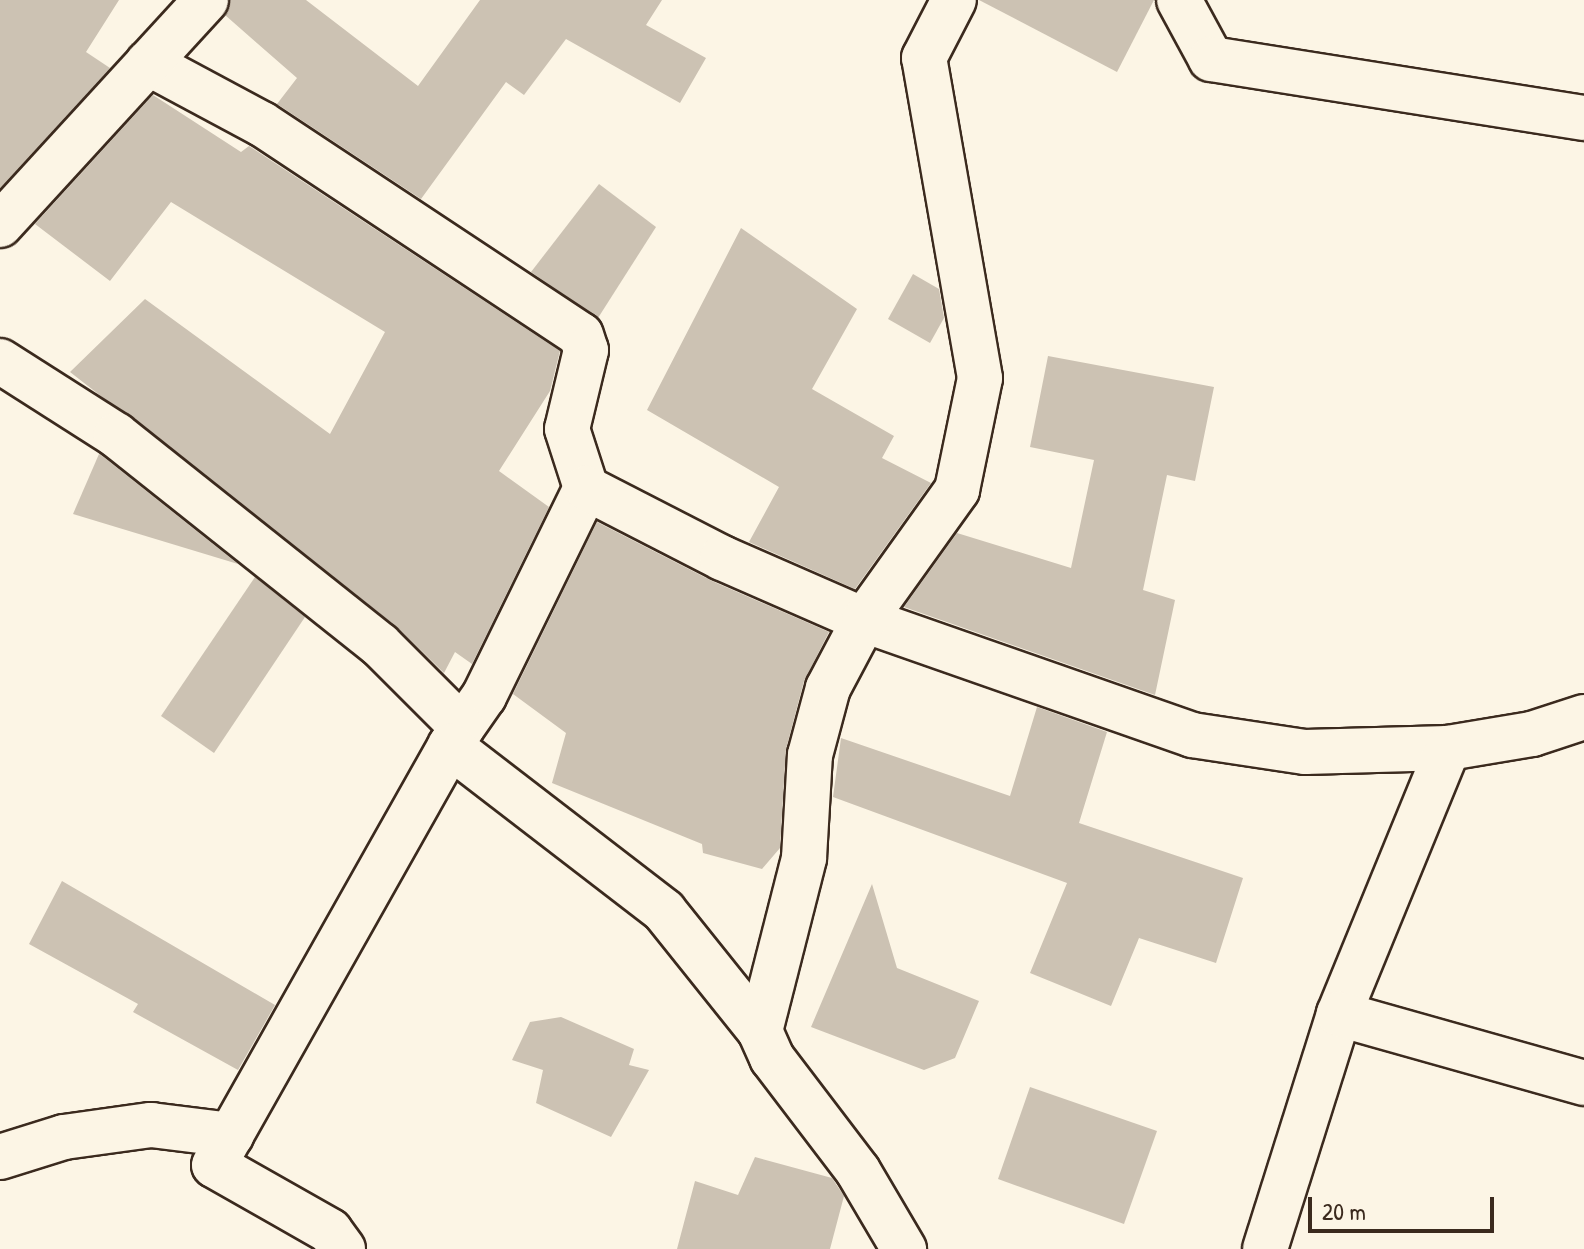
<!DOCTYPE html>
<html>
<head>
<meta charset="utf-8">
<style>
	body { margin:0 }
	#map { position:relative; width:1584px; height:1249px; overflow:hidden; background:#fcf5e5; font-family:"Patrick Hand",sans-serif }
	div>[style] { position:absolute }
	.building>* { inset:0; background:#ccc2b3 }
	.roads { filter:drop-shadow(2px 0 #3b2a1e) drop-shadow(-2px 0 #3b2a1e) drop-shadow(0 2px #3b2a1e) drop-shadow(0 -2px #3b2a1e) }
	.street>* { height:44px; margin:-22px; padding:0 22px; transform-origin:22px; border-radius:22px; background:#fcf5e5 }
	span { translate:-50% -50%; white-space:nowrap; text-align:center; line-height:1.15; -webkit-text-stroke:8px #fcf5e5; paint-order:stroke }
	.scale { position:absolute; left:1308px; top:1197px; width:186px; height:36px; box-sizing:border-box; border:4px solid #3b2a1e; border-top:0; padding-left:10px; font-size:24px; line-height:28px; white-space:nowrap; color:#3b2a1e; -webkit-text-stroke:6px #fcf5e5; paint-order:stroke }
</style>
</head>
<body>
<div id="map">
	<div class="building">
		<i style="clip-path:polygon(0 0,119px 0,86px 52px,110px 68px,0 188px)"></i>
		<i style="clip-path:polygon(230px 0,306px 0,418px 86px,480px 0,662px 0,646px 25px,706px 58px,680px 103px,566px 39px,524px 95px,506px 82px,421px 199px,277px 104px,297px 78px,225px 15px)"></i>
		<i style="clip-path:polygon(979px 0,1154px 0,1117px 72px)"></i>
		<i style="clip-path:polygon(153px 95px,241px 152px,249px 146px,560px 351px,550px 391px,499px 471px,549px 507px,472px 664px,455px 652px,444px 673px,396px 626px,70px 372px,145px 299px,330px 434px,385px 332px,171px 202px,110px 281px,35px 224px)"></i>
		<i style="clip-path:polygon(599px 184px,656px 227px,598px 318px,531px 272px)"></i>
		<i style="clip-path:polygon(741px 228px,857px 309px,812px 389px,894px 436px,882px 458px,931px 483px,855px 589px,749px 542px,779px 487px,647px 410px)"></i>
		<i style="clip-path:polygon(913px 274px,939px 289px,944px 318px,930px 343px,888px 319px)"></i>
		<i style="clip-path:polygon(1048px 356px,1214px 387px,1195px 481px,1167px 475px,1143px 590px,1175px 600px,1155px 695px,904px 607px,957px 533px,1071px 568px,1094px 460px,1030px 447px)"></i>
		<i style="clip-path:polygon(99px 454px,101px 455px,238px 564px,73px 514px)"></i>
		<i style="clip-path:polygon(597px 522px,712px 581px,829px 632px,804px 681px,786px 749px,780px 848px,762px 869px,703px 853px,702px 844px,552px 783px,566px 733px,513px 694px)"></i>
		<i style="clip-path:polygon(255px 577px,305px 617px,214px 753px,161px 716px)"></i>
		<i style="clip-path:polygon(1037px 707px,1107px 732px,1079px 823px,1243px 878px,1216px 963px,1139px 938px,1111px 1006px,1030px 973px,1067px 883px,833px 797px,841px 738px,1010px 796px)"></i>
		<i style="clip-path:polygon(62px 881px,275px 1005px,238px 1070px,133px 1012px,138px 1004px,29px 944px)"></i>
		<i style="clip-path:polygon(872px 884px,897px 968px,979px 1001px,955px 1058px,924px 1070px,811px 1027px)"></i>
		<i style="clip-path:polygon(561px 1017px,634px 1049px,629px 1065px,649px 1070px,611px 1137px,536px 1103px,543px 1070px,512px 1060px,530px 1022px)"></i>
		<i style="clip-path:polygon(1030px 1087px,1157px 1131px,1124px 1224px,998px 1179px)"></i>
		<i style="clip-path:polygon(755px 1157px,832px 1178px,844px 1196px,830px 1249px,677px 1249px,695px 1181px,738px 1195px)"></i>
	</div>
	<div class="roads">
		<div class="street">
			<i style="left:1179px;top:0;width:67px;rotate:61.5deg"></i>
			<i style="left:1211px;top:59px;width:378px;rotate:9deg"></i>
			<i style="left:148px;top:63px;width:129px;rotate:28.2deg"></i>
			<i style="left:262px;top:124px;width:382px;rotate:33.5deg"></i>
			<i style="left:581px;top:335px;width:16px;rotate:72deg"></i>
			<i style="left:586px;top:350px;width:81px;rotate:103.5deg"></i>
			<i style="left:567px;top:429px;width:62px;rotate:72.1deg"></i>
			<i style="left:586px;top:488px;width:232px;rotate:116.1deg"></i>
			<i style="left:484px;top:696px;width:38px;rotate:125deg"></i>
			<i style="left:0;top:225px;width:305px;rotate:-47.5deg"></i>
			<i style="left:0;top:361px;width:138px;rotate:32.5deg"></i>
			<i style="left:116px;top:435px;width:337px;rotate:38.5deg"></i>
			<i style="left:380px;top:645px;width:116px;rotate:45deg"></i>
			<i style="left:462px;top:727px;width:22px;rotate:122deg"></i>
			<i style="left:450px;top:746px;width:270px;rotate:37.6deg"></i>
			<i style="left:664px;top:911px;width:154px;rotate:51.3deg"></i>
			<i style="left:760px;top:1031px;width:30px;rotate:66deg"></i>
			<i style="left:772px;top:1058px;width:142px;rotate:52.7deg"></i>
			<i style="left:858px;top:1171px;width:91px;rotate:59.5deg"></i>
			<i style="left:586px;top:488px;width:153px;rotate:27.2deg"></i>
			<i style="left:722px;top:558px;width:155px;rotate:23.6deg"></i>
			<i style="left:864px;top:620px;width:348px;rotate:19.3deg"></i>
			<i style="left:1192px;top:735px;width:114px;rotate:8.6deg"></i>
			<i style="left:1305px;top:752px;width:143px;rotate:-1.6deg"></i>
			<i style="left:1448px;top:748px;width:287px;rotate:112.3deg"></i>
			<i style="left:1448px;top:748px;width:85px;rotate:-9.5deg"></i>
			<i style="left:1532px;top:734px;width:55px;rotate:-18.1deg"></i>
			<i style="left:760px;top:1031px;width:179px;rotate:-75.7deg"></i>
			<i style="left:804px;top:858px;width:103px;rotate:-86.7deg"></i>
			<i style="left:810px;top:755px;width:69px;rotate:-75deg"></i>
			<i style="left:828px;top:688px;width:77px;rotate:-62.1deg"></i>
			<i style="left:864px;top:620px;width:160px;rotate:-54.4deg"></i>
			<i style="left:957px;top:490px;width:114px;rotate:-78.4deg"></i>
			<i style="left:980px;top:378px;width:325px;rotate:-99.9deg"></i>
			<i style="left:924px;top:58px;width:65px;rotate:-62.7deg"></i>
			<i style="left:0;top:1157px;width:67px;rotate:-17.4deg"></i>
			<i style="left:64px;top:1137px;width:88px;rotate:-7.9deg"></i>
			<i style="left:151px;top:1125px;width:81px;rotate:7.1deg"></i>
			<i style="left:343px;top:1249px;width:22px;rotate:-126deg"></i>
			<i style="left:330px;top:1231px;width:133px;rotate:-150.4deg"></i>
			<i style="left:214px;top:1165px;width:481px;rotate:-60.6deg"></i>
			<i style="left:1265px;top:1249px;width:246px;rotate:-72.5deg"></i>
			<i style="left:1339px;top:1014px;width:255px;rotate:15.7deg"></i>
		</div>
	</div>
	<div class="scale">20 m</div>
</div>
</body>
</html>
